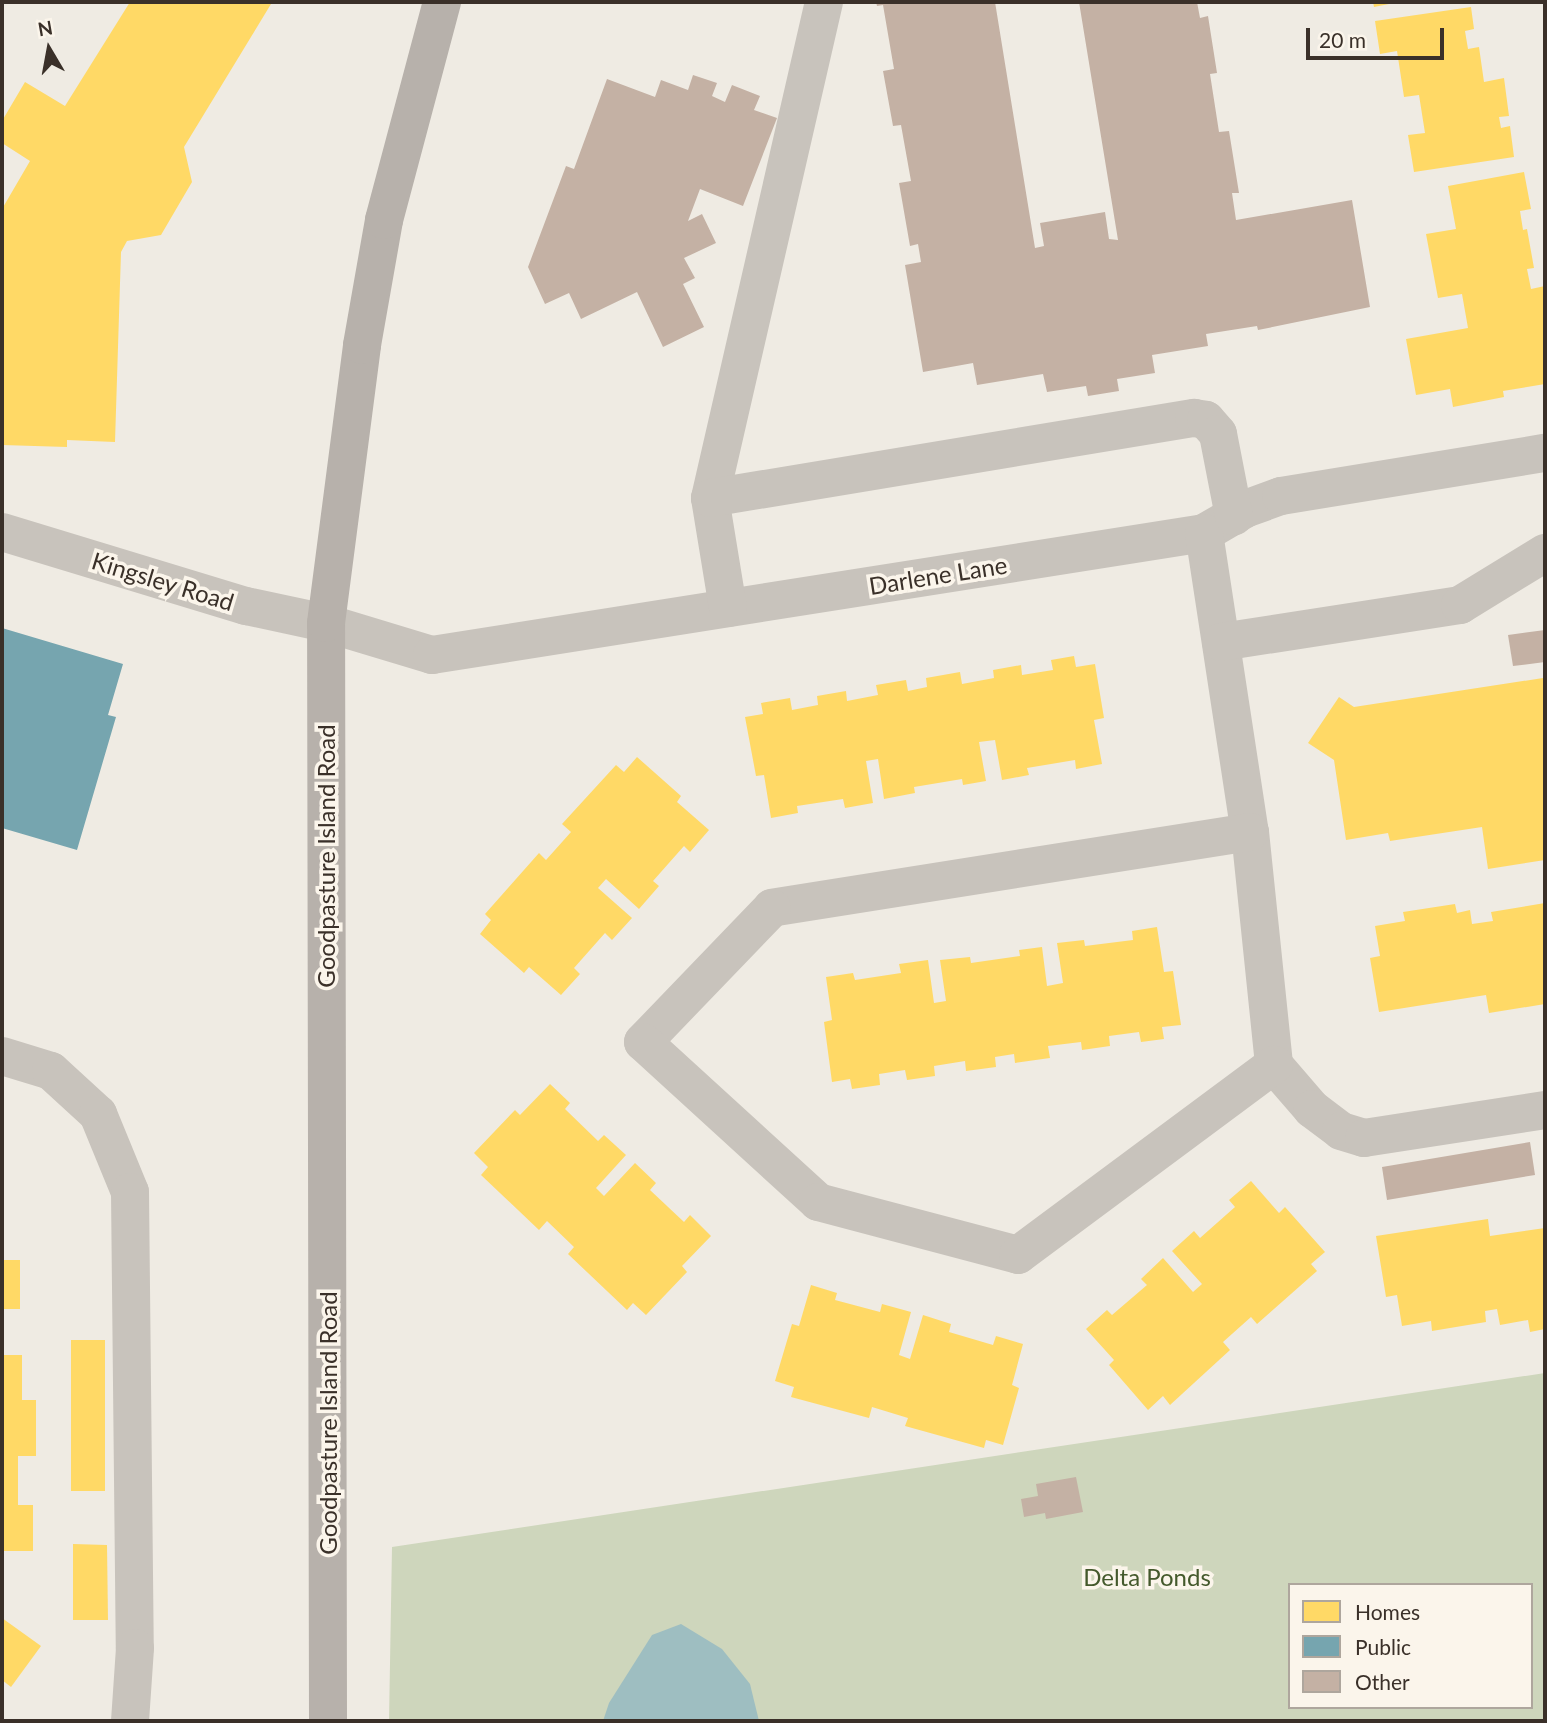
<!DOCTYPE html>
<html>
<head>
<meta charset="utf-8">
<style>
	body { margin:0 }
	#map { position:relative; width:1547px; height:1723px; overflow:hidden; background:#efebe3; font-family:Lato,sans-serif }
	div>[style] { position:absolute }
	.green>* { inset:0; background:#ced6bc }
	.water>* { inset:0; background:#9ebec1 }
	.homes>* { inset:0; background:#ffd966 }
	.public>* { inset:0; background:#76a5af }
	.building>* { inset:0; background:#c4b1a4 }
	.minor>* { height:38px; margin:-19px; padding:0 19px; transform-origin:19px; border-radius:19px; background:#c8c3bc }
	.major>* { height:38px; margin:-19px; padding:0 19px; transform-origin:19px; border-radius:19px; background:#b7b1ab }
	span { translate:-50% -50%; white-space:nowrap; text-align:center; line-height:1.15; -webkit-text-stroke:7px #fbf5eb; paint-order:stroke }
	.street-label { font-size:24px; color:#3a3029 }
	.park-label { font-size:24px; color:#44592c }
	.frame { position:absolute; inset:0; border:4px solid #3a3029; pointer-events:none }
	.legend { position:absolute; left:1288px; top:1583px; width:245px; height:126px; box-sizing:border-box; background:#fbf5eb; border:2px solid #aea69d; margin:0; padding:9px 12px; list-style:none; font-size:21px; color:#3a3029 }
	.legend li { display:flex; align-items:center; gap:14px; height:35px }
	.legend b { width:35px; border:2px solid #aea69d }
	.north { position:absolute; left:14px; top:14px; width:70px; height:70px; -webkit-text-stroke:5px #fbf5eb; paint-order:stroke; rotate:350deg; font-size:19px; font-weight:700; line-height:28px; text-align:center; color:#3a3029 }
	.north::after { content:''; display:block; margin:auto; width:24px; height:32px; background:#3a3029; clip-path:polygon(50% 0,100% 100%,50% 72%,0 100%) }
	.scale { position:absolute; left:1306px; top:28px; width:138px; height:32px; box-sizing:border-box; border:4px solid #3a3029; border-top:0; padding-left:9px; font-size:21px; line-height:24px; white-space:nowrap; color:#3a3029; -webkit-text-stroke:5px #fbf5eb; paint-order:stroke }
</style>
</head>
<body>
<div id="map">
	<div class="green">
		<i style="clip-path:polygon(evenodd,1545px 1373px,1545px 1721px,389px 1721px,392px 1547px,1545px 1373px,1290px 1585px,1531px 1585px,1531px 1707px,1290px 1707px,1290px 1585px)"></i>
	</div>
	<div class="water">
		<i style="clip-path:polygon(681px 1624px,722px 1649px,750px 1684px,759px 1721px,603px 1721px,609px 1703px,652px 1635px)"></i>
	</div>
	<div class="homes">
		<i style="clip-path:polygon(130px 2px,271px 4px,184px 147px,192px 182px,161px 235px,127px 241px,121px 252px,115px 442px,67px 440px,67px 447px,2px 445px,2px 209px,30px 161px,2px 143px,2px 121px,25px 82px,65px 106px)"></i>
		<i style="clip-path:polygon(1373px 2px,1394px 2px,1394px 3px,1374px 7px)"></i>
		<i style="clip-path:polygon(1471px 7px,1474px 29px,1465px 31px,1468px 49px,1479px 47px,1484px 82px,1504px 78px,1509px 116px,1499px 117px,1501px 128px,1510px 126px,1514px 157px,1414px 172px,1408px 135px,1425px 133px,1419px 95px,1404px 97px,1397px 51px,1380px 54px,1375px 21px)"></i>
		<i style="clip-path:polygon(1524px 172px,1531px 209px,1520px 211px,1523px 230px,1527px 229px,1534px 268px,1527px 269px,1531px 289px,1545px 286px,1545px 384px,1503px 391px,1504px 397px,1453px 407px,1450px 389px,1416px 395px,1406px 339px,1468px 328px,1462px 294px,1438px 298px,1426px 234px,1456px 229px,1448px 186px)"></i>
		<i style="clip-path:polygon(1074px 656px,1076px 667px,1095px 664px,1104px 718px,1094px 720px,1102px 764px,1076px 769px,1075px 760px,1027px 768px,1029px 775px,1002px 780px,995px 740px,979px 742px,986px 781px,963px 785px,962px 779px,914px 787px,915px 793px,884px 799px,878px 759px,866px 761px,873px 803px,845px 808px,843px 799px,797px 806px,798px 813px,771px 818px,764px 775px,756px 776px,745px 717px,763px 714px,761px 703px,790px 698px,792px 710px,818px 705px,817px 696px,846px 691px,847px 701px,878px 695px,876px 685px,906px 680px,908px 691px,927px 687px,926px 678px,960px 672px,962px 684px,994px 678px,993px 670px,1021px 665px,1022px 675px,1053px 670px,1051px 660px)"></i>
		<i style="clip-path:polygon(1543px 678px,1545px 860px,1488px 869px,1482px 827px,1390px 841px,1388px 833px,1346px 840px,1334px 760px,1308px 743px,1339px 697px,1354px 707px)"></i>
		<i style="clip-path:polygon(637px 757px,681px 796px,677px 802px,709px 830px,690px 852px,684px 846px,653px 881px,659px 886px,639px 909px,606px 879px,598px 888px,632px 918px,612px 940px,605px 933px,574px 968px,580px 974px,561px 995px,529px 967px,524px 973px,480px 934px,491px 920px,485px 914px,539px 853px,546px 860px,571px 832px,562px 824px,616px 765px,624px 772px)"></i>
		<i style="clip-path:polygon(1545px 903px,1545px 1004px,1489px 1013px,1486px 995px,1379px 1012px,1370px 958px,1380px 956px,1375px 926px,1405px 921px,1403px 912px,1455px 904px,1457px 913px,1470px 910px,1472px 924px,1493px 921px,1491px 912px)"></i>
		<i style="clip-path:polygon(1157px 927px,1164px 972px,1173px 971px,1181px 1025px,1162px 1027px,1164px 1039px,1141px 1042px,1139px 1032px,1109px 1036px,1110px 1046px,1082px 1050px,1081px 1042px,1048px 1046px,1050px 1058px,1015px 1063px,1014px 1054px,995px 1057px,996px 1067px,966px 1071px,965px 1061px,934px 1066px,935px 1076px,907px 1080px,905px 1070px,879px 1074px,880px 1085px,852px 1089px,850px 1079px,832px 1082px,824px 1022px,832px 1020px,826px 977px,853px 973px,855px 980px,901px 973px,899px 964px,928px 960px,934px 1003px,946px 1001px,940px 960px,970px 957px,971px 963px,1020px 956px,1019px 950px,1042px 947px,1047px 986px,1063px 983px,1057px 943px,1084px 940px,1085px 946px,1133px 940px,1132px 931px)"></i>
		<i style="clip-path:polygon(550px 1084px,570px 1103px,565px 1109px,598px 1141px,604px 1135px,626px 1155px,596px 1188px,604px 1196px,635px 1163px,656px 1183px,650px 1190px,684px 1222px,690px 1215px,711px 1236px,682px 1266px,687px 1272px,646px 1315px,633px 1303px,627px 1310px,568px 1254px,574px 1247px,547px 1221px,539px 1230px,481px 1175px,488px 1167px,474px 1153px,515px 1110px,520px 1115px)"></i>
		<i style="clip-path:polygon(1251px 1181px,1279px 1213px,1285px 1207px,1325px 1252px,1311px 1264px,1317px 1271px,1257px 1324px,1251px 1317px,1223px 1342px,1230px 1350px,1170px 1405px,1163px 1396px,1148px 1410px,1109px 1365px,1114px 1360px,1086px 1329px,1107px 1310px,1112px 1315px,1147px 1285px,1141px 1279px,1163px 1258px,1193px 1292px,1202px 1284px,1172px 1251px,1194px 1231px,1200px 1238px,1235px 1207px,1229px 1200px)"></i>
		<i style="clip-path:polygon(1488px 1219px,1490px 1236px,1545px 1228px,1545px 1329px,1530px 1332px,1528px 1320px,1500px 1325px,1497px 1309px,1485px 1311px,1486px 1322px,1432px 1331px,1431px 1321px,1402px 1326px,1397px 1295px,1386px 1297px,1376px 1236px)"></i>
		<i style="clip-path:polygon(2px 1260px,20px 1260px,20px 1309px,2px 1309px)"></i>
		<i style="clip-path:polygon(811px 1285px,837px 1293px,835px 1300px,880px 1312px,882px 1304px,911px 1312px,899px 1355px,910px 1359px,923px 1315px,951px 1324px,949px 1332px,993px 1345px,996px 1336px,1023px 1344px,1012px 1385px,1019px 1388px,1003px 1445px,986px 1440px,984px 1448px,905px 1426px,908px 1418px,872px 1407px,869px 1418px,791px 1397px,794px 1387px,775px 1381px,792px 1324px,799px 1326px)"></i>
		<i style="clip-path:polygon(71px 1340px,105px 1340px,105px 1491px,71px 1491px)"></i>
		<i style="clip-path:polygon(2px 1355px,22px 1355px,22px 1400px,36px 1400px,36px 1456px,18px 1456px,18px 1505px,33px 1505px,33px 1551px,2px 1551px)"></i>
		<i style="clip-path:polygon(73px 1544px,107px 1545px,108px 1620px,73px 1620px)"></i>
		<i style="clip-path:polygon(2px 1618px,41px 1646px,11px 1687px,2px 1680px)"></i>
	</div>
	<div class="public">
		<i style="clip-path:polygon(2px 628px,123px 664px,108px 715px,116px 717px,77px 850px,2px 828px)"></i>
	</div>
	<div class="building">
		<i style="clip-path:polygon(876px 2px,995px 2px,1035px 248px,1044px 246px,1040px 223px,1105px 212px,1109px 239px,1118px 240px,1079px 2px,1197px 2px,1200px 18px,1208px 16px,1217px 73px,1210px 74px,1219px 132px,1229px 131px,1239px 193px,1232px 193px,1236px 220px,1352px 200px,1370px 307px,1258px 330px,1257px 326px,1206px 334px,1208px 346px,1152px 355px,1155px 373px,1117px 379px,1119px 391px,1088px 396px,1086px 386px,1047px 392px,1043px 374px,977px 385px,973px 363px,923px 372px,905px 265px,921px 262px,918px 244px,910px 246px,899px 183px,911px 181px,901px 125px,893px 126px,883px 71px,894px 69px,883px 5px,877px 6px)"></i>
		<i style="clip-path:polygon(693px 75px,717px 83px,712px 96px,725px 102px,732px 85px,760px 96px,754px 110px,777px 118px,743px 206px,700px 189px,688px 221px,702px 214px,716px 243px,684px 258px,695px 278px,683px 284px,704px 327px,663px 347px,637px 292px,581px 319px,569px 293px,545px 304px,528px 267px,566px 166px,574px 169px,607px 79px,655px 97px,661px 80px,688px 90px)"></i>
		<i style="clip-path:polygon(1545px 630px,1545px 662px,1513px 666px,1508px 635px)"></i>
		<i style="clip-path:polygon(1530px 1142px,1535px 1175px,1387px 1200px,1382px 1167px)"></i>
		<i style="clip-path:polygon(1076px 1477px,1083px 1512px,1046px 1519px,1045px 1513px,1024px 1517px,1021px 1499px,1038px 1496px,1036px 1484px)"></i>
	</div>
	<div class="minor">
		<i style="left:710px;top:498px;width:509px;rotate:-77.06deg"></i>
		<i style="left:2px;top:532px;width:255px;rotate:16.9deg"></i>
		<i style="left:246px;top:606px;width:82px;rotate:12deg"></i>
		<i style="left:326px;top:623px;width:111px;rotate:16.8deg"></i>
		<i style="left:432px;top:655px;width:782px;rotate:-8.98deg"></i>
		<i style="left:1204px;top:533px;width:48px;rotate:-30.3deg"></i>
		<i style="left:1245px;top:509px;width:38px;rotate:-20deg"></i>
		<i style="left:1281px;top:496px;width:267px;rotate:-9.3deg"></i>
		<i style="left:1204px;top:533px;width:303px;rotate:81.3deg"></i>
		<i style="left:1250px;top:832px;width:234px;rotate:84.1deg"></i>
		<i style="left:1274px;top:1065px;width:58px;rotate:49.2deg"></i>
		<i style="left:1312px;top:1109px;width:36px;rotate:37deg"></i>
		<i style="left:1341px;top:1131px;width:24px;rotate:17deg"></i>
		<i style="left:1364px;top:1138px;width:183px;rotate:-8.8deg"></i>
		<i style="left:728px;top:608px;width:111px;rotate:-99.3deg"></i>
		<i style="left:710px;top:498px;width:491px;rotate:-9.4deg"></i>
		<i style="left:1194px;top:418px;width:12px;rotate:9deg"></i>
		<i style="left:1206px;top:420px;width:18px;rotate:49deg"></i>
		<i style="left:1218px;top:434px;width:84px;rotate:79deg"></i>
		<i style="left:1221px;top:642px;width:242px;rotate:-8.8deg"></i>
		<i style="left:1460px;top:605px;width:100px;rotate:-31.5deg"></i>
		<i style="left:1250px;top:832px;width:484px;rotate:171deg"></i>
		<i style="left:772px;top:908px;width:186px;rotate:133.9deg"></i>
		<i style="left:643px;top:1042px;width:237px;rotate:42.4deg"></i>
		<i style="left:818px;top:1202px;width:207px;rotate:14.8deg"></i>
		<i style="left:1018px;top:1255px;width:319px;rotate:-36.6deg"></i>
		<i style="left:2px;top:1056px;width:51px;rotate:17deg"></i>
		<i style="left:51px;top:1071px;width:64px;rotate:42.5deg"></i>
		<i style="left:98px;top:1114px;width:84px;rotate:67.7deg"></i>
		<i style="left:130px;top:1192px;width:456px;rotate:89.4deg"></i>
		<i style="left:135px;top:1648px;width:73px;rotate:93.9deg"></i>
	</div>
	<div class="major">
		<i style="left:328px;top:1721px;width:1098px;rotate:-90.1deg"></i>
		<i style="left:326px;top:623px;width:280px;rotate:-82.6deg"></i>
		<i style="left:362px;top:345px;width:127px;rotate:-80deg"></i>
		<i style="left:384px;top:220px;width:226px;rotate:-75.1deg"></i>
	</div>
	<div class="street-label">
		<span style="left:938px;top:575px;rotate:-9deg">Darlene Lane</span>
		<span style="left:163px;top:581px;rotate:17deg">Kingsley Road</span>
		<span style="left:326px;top:856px;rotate:-90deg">Goodpasture Island Road</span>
		<span style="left:328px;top:1423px;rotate:-90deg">Goodpasture Island Road</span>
	</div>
	<div class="park-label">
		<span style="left:1147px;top:1577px">Delta Ponds</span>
	</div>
	<div class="frame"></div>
	<ul class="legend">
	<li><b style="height:19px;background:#ffd966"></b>Homes</li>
	<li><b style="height:19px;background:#76a5af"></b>Public</li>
	<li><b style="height:19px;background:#c4b1a4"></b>Other</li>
	</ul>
	<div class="north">N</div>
	<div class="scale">20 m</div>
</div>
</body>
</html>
